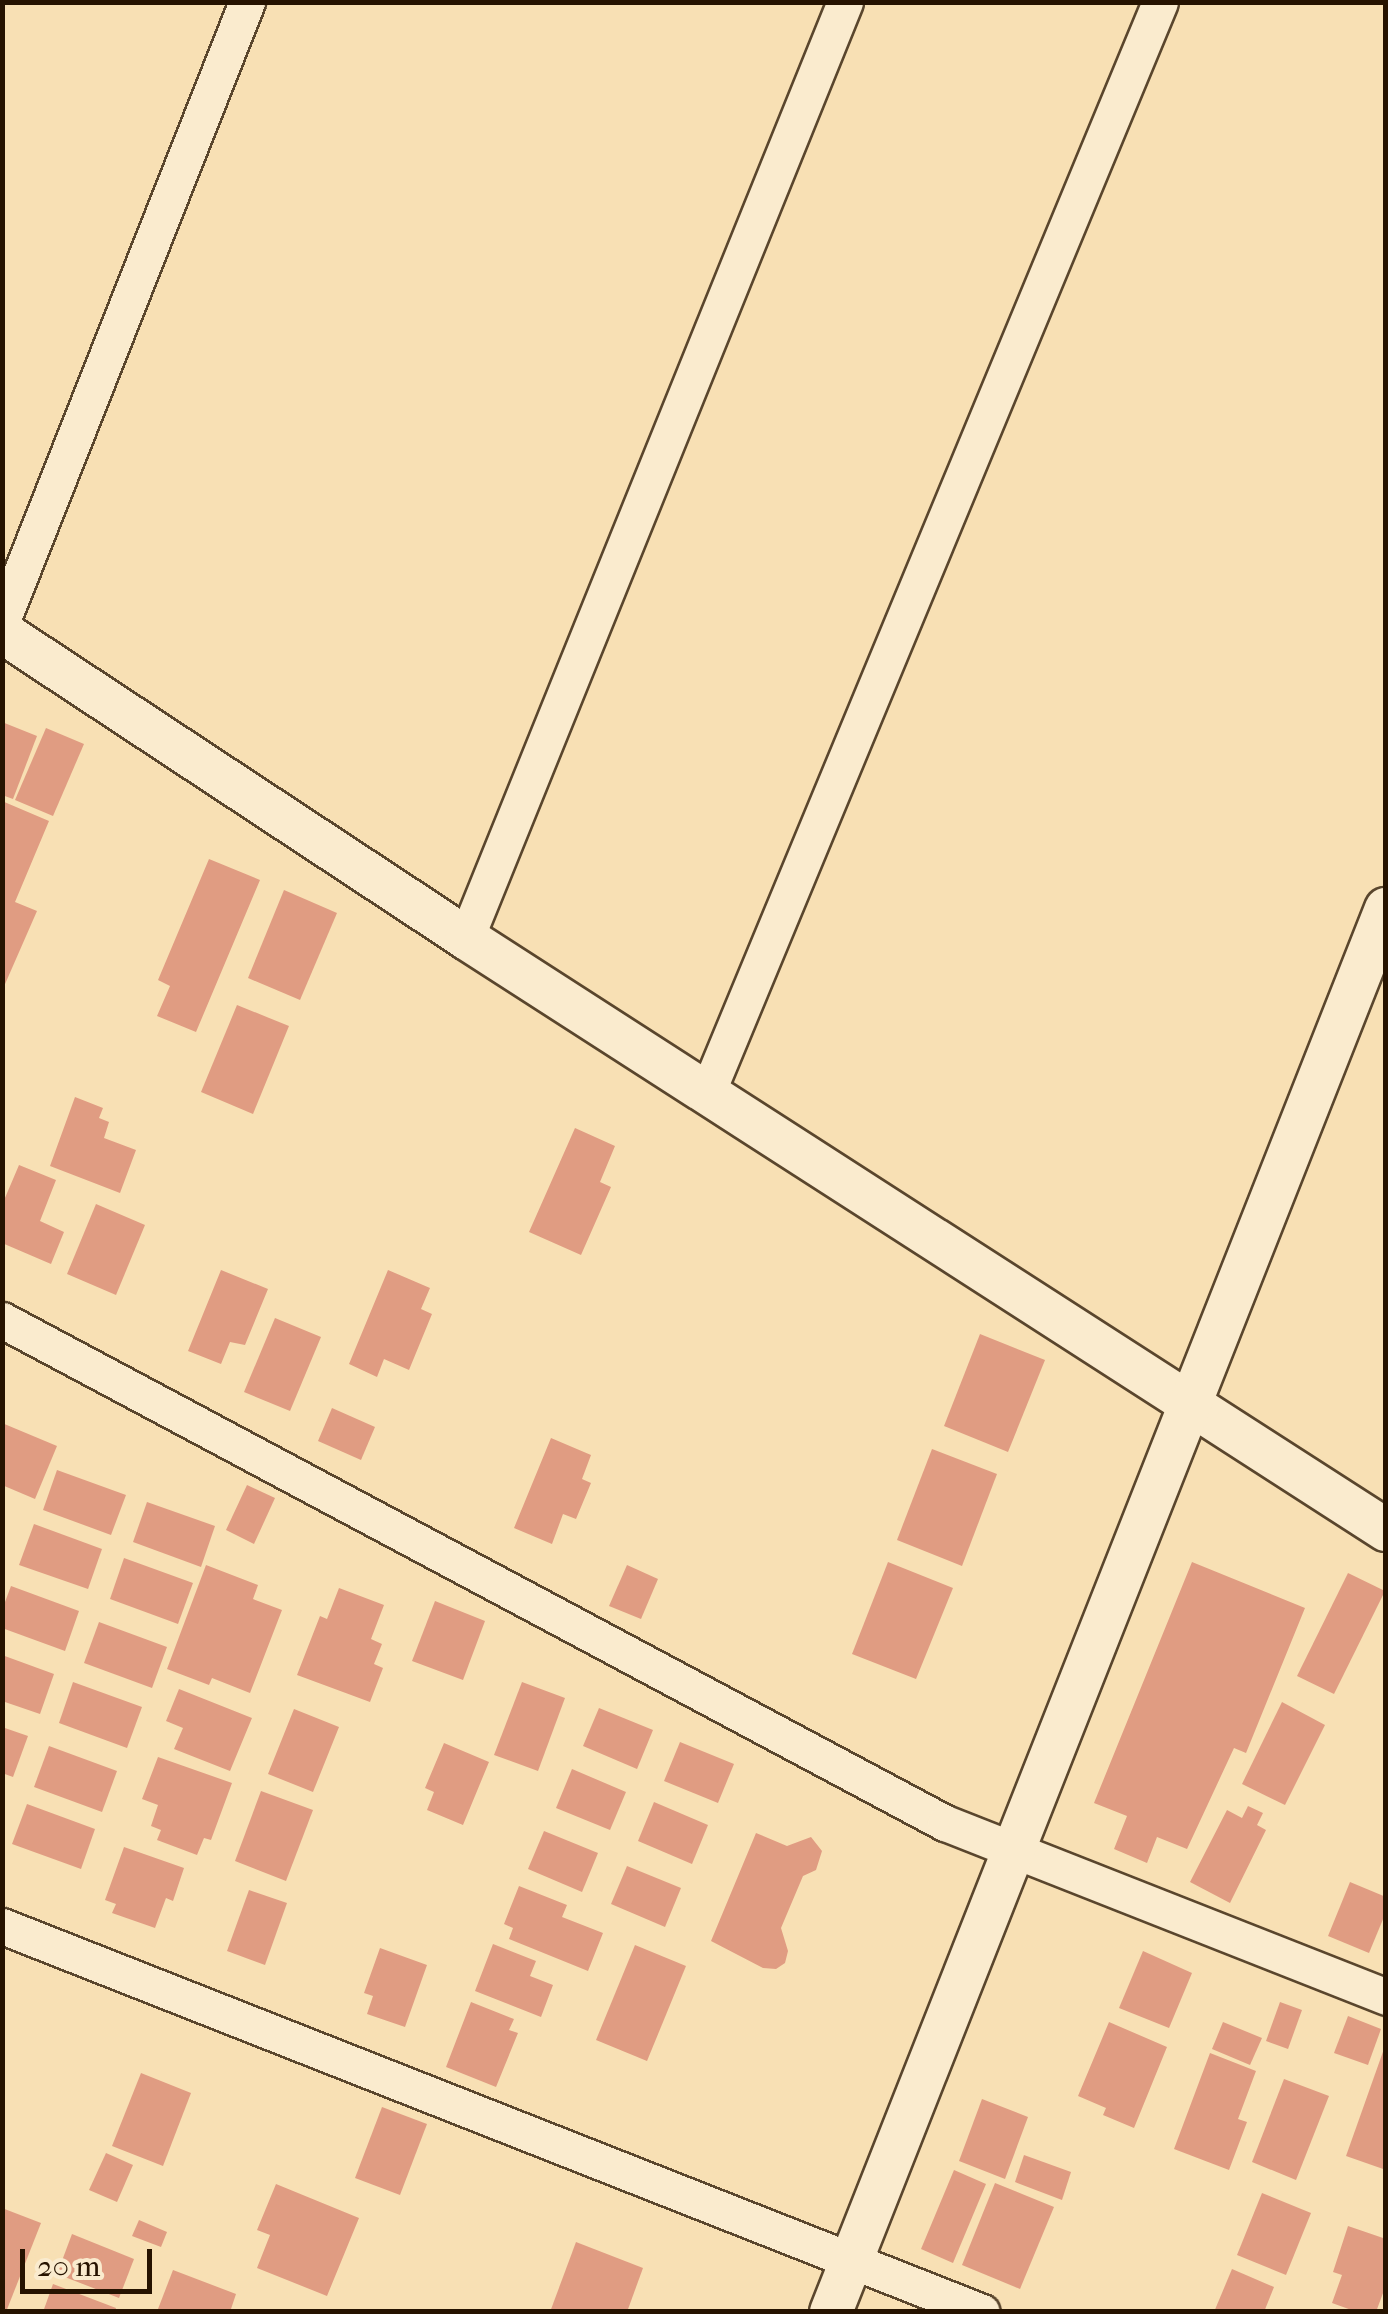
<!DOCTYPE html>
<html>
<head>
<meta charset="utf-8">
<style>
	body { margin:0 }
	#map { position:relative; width:1388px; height:2314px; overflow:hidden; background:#f8e0b4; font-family:"IM FELL French Canon",serif }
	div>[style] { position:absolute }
	.building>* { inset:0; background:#e09c82 }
	.roads { filter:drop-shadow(2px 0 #5a462d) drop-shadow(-2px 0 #5a462d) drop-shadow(0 2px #5a462d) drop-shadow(0 -2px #5a462d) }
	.minor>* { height:35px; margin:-17.5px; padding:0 17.5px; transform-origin:17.5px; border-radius:17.5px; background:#faebce }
	.tertiary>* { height:42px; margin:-21px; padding:0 21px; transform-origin:21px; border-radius:21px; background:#faebce }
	span { translate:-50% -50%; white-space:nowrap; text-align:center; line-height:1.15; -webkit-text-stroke:8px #faebce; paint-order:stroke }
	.frame { position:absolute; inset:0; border:5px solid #261300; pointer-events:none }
	.scale { position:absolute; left:20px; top:2249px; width:132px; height:45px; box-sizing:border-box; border:5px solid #261300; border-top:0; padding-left:12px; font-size:30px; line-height:35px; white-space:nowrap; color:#261300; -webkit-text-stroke:8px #faebce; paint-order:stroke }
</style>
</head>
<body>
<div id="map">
	<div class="building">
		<i style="clip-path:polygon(2px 722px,37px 736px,13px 799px,2px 795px)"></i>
		<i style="clip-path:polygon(46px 728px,84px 744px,53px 816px,15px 800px)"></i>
		<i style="clip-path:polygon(2px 801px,49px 821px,15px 902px,37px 911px,2px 991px)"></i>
		<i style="clip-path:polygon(209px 859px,260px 880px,196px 1032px,157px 1016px,170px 986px,158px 980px)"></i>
		<i style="clip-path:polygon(284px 890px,337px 913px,300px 1000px,248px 978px)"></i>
		<i style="clip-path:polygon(237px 1005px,289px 1026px,253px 1114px,201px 1092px)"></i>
		<i style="clip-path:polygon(75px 1097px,103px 1108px,99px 1118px,109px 1122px,104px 1138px,136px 1150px,120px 1193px,50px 1166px)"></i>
		<i style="clip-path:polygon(575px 1128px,615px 1146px,600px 1182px,611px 1187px,581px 1255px,529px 1232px)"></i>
		<i style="clip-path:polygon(19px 1165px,56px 1180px,40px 1221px,64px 1232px,51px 1264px,2px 1243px,2px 1205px)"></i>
		<i style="clip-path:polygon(96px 1204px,145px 1225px,116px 1295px,67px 1274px)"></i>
		<i style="clip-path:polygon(221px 1270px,268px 1289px,245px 1345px,230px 1342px,221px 1364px,188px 1351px)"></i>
		<i style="clip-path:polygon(388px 1270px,430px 1288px,421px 1309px,432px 1314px,409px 1370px,384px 1359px,377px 1377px,349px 1364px)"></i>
		<i style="clip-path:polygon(275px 1318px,321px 1337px,290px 1411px,244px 1392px)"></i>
		<i style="clip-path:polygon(980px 1334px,1045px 1360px,1008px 1452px,944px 1426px)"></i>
		<i style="clip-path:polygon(332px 1408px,375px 1427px,361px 1460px,318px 1441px)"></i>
		<i style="clip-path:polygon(2px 1423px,57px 1446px,35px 1499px,2px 1485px)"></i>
		<i style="clip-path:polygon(551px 1438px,591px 1455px,582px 1479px,591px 1483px,576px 1519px,563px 1514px,552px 1544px,514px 1528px)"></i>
		<i style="clip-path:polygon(932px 1449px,997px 1474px,962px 1566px,897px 1540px)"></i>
		<i style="clip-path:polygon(57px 1470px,126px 1495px,111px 1535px,43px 1510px)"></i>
		<i style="clip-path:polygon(247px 1485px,275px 1498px,254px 1544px,226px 1530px)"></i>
		<i style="clip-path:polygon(147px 1502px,215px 1526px,201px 1567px,133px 1542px)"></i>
		<i style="clip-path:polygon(34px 1524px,102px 1549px,88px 1589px,19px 1565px)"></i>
		<i style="clip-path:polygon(124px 1558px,193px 1583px,178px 1624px,110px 1599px)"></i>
		<i style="clip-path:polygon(888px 1562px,953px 1588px,916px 1679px,852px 1654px)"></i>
		<i style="clip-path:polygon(1192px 1562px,1305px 1608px,1246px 1753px,1234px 1748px,1187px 1849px,1157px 1837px,1147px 1863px,1114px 1849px,1127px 1816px,1094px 1803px)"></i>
		<i style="clip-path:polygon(206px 1565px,258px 1585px,253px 1599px,282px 1610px,250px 1693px,212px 1678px,209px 1685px,167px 1669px)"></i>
		<i style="clip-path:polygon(627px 1565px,658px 1579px,641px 1619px,609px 1606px)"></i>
		<i style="clip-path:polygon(1348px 1573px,1385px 1591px,1334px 1694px,1297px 1676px)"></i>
		<i style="clip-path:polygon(11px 1586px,79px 1611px,65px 1651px,2px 1628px,2px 1610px)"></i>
		<i style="clip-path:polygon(339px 1588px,384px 1605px,371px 1639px,382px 1644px,374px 1664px,383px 1668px,370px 1702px,297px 1675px,320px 1616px,327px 1619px)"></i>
		<i style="clip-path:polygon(435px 1601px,485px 1621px,463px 1680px,412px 1661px)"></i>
		<i style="clip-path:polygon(99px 1622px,167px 1647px,152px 1688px,84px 1663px)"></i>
		<i style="clip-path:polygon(2px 1655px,54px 1674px,40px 1714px,2px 1701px)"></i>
		<i style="clip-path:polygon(73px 1682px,142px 1707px,127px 1748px,59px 1723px)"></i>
		<i style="clip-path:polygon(522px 1682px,565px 1698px,538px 1771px,494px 1755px)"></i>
		<i style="clip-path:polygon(179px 1689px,252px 1718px,230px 1771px,174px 1749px,183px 1728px,166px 1721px)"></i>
		<i style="clip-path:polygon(1282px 1702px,1325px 1725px,1285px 1805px,1242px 1784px)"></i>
		<i style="clip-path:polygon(599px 1708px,653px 1730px,637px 1769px,583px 1746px)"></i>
		<i style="clip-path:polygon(294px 1709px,339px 1727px,313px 1792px,268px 1774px)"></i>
		<i style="clip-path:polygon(2px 1727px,28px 1736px,13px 1777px,2px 1773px)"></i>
		<i style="clip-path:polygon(680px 1742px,734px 1764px,718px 1803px,664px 1781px)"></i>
		<i style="clip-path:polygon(444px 1743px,489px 1762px,463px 1825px,427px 1810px,434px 1792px,425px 1788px)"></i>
		<i style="clip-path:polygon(49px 1746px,117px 1771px,102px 1812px,34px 1787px)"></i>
		<i style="clip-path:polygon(158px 1757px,232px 1783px,211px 1840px,204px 1838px,197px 1855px,157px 1840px,161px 1830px,151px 1826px,158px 1805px,142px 1799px)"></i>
		<i style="clip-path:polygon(572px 1769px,626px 1792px,610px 1830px,556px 1808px)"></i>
		<i style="clip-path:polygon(261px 1791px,313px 1810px,286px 1881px,235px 1861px)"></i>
		<i style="clip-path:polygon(654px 1802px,708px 1825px,692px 1864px,638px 1841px)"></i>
		<i style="clip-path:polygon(27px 1804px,95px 1829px,81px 1869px,12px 1844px)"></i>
		<i style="clip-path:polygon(1248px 1806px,1263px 1813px,1257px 1825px,1266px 1830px,1230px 1903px,1190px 1882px,1227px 1810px,1242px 1818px)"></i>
		<i style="clip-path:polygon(544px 1831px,598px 1853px,582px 1892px,528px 1869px)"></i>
		<i style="clip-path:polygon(756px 1833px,787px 1846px,811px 1837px,822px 1851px,816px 1870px,803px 1876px,781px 1928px,788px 1951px,785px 1963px,776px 1969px,763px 1968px,711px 1941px)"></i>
		<i style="clip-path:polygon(124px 1847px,184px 1868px,173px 1901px,166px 1898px,155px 1928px,112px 1913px,116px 1904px,105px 1900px)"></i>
		<i style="clip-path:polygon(627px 1866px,681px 1888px,665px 1927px,611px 1904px)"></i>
		<i style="clip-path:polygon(1350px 1882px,1386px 1897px,1386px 1912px,1369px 1953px,1328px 1936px)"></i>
		<i style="clip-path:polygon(519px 1886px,567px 1905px,562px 1917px,603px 1933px,588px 1971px,509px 1939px,513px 1928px,504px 1924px)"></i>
		<i style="clip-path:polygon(249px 1890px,287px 1903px,265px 1965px,227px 1951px)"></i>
		<i style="clip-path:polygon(493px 1944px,536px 1961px,530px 1976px,553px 1985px,541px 2017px,475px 1991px)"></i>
		<i style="clip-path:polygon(635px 1945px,686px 1966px,647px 2061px,596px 2040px)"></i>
		<i style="clip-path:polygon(380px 1948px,427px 1965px,405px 2027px,367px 2014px,373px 1996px,364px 1993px)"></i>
		<i style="clip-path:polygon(1143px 1951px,1192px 1973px,1169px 2028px,1119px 2008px)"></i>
		<i style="clip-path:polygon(471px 2002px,514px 2019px,509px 2030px,518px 2033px,496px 2087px,446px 2067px)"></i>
		<i style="clip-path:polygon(1280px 2002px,1302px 2010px,1288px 2049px,1266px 2041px)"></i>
		<i style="clip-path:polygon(1348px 2016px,1381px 2029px,1368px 2065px,1334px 2053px)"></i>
		<i style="clip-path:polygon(1109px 2022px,1167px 2047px,1134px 2128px,1103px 2115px,1106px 2108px,1078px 2096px)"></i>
		<i style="clip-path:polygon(1223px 2022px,1262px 2038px,1250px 2065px,1212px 2049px)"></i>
		<i style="clip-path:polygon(1385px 2046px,1386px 2046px,1386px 2170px,1346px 2156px)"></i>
		<i style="clip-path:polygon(1210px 2053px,1256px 2071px,1238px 2119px,1247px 2122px,1229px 2170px,1174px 2149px)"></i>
		<i style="clip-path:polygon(141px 2073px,191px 2093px,163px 2166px,112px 2146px)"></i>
		<i style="clip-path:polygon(1284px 2079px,1329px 2096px,1296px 2180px,1252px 2162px)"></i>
		<i style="clip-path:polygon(982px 2099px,1028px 2117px,1005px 2179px,959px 2161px)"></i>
		<i style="clip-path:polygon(382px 2107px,427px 2124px,400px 2195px,355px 2178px)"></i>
		<i style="clip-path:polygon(106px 2153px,133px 2165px,117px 2202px,89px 2190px)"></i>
		<i style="clip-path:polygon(1024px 2155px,1071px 2172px,1062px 2200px,1015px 2182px)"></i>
		<i style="clip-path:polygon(954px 2170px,986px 2184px,953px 2263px,921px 2249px)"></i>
		<i style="clip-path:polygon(995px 2183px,1054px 2207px,1020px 2289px,962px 2265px)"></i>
		<i style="clip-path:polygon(276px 2184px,359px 2218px,327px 2296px,257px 2268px,270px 2235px,257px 2230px)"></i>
		<i style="clip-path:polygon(1262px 2193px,1311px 2213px,1286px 2275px,1237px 2255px)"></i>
		<i style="clip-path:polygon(2px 2208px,41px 2223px,6px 2312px,2px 2312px)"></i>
		<i style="clip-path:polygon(139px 2220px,167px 2232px,161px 2247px,132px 2236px)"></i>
		<i style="clip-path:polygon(1348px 2226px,1386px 2239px,1386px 2285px,1376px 2312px,1357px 2312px,1332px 2303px,1342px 2275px,1333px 2272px)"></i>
		<i style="clip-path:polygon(72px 2234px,134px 2259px,119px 2298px,57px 2274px)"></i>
		<i style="clip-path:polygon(576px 2242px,643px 2268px,627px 2312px,550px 2312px)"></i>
		<i style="clip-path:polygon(1232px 2269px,1274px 2287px,1264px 2312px,1214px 2312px)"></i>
		<i style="clip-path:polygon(173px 2270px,236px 2294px,230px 2312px,158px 2309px)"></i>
		<i style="clip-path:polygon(53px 2284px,116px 2308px,115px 2312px,43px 2312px)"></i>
	</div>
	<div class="roads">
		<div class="minor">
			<i style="left:2px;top:621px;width:666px;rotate:-68.41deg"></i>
			<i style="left:466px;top:938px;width:1010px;rotate:-67.96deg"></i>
			<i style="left:707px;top:1093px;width:1181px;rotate:-67.45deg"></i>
			<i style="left:2px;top:1320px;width:1069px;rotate:28.08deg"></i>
			<i style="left:945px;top:1823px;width:474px;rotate:21.5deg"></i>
			<i style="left:2px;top:1926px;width:1053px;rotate:21.5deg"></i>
		</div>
		<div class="tertiary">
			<i style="left:2px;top:632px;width:556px;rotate:33.4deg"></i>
			<i style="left:466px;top:938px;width:1094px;rotate:32.76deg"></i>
			<i style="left:831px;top:2312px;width:1509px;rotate:-68.42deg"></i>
		</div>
	</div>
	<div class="frame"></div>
	<div class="scale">20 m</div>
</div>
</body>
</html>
